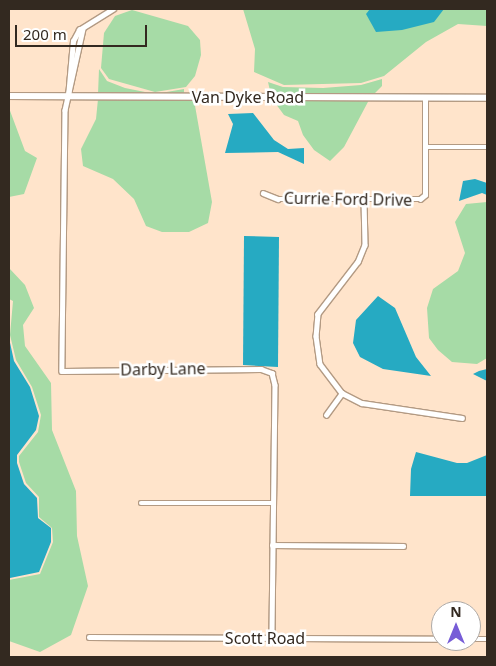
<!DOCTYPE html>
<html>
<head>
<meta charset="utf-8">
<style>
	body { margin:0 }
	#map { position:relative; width:496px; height:666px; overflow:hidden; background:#ffe4cb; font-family:"Noto Sans",sans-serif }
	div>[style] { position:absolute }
	.green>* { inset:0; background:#a6dba6 }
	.water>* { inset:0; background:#26aac2 }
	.roads { filter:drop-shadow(1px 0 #b39a83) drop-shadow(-1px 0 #b39a83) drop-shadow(0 1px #b39a83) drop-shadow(0 -1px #b39a83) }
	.minor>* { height:4.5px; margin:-2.25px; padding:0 2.25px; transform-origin:2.25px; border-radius:2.25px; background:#fff }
	.secondary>* { height:6px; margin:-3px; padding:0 3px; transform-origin:3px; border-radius:3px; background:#fff }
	span { translate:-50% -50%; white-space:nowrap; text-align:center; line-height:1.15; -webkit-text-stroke:5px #fff; paint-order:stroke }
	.street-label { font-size:16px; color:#332920 }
	.frame { position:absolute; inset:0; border:10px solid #332920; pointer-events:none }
	.north { position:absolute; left:431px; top:601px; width:50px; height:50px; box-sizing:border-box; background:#fff; border:1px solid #ada9a6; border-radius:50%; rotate:0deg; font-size:14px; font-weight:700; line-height:20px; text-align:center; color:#332920 }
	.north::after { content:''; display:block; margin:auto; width:18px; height:22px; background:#775dd7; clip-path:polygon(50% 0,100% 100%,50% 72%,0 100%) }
	.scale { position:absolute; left:15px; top:25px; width:132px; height:22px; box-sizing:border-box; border:2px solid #332920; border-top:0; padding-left:6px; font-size:15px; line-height:18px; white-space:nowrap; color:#332920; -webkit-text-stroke:4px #fff; paint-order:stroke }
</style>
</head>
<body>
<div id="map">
	<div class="green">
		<i style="clip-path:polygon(243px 9px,487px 9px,487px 26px,458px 24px,426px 42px,384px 76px,361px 83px,284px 85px,254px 72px,255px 49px)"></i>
		<i style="clip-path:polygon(132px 10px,188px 26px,200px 40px,201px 55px,195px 76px,186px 87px,155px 92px,109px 79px,101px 68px,104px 33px,115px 16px)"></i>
		<i style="clip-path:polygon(99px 69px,107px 81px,125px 88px,155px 94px,184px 89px,184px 94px,98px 94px)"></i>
		<i style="clip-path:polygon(382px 79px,382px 86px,373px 95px,271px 95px,268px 82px,283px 87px,323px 88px,361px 85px)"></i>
		<i style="clip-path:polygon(98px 99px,194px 100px,212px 202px,208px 223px,189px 232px,162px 232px,146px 226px,134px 199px,113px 179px,83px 166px,81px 149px,96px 119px)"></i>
		<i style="clip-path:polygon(273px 100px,369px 100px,344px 147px,330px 161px,314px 150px,303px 135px,298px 121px,284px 115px)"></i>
		<i style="clip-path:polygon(9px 108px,25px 151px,37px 158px,24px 194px,9px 197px)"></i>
		<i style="clip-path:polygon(487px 202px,487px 358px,477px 364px,452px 362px,438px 350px,429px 338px,427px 308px,433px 289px,458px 271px,465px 253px,455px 222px,466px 204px)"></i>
		<i style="clip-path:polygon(9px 268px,25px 285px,34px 308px,23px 325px,25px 346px,51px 383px,52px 430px,76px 491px,77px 536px,88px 586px,71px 635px,40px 652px,9px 641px,9px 580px,40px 574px,53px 542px,52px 528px,39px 517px,39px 497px,26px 483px,19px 462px,19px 456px,38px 432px,41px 415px,32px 387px,16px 360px,10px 335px,13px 301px,9px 299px)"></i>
	</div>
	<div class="water">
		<i style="clip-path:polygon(370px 9px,444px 9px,434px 22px,402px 30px,376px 32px,366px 14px)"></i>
		<i style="clip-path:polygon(253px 113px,274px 140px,288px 149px,304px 148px,304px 164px,278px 152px,225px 153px,233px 124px,228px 114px)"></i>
		<i style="clip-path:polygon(475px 179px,487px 183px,487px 195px,482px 193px,459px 201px,463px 181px)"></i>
		<i style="clip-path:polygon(244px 236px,279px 237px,278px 367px,243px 365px)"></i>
		<i style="clip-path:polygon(378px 296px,395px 308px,416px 357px,431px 376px,383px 369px,360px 357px,353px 343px,356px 320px)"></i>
		<i style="clip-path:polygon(9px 338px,14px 361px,30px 387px,39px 416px,36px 430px,17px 455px,17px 463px,24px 484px,37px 498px,38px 518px,51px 528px,51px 542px,39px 572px,10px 578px)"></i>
		<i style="clip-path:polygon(487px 369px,487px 381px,473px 374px,479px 371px)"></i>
		<i style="clip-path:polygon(416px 452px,457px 463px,467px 463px,487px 455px,487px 496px,410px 496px,411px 469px)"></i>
	</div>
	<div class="roads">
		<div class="minor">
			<i style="left:83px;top:29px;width:83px;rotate:102.5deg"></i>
			<i style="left:65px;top:110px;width:261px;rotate:90.7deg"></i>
			<i style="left:62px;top:371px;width:199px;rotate:-0.6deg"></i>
			<i style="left:261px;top:369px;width:12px;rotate:20deg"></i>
			<i style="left:272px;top:373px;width:12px;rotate:76deg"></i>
			<i style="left:275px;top:385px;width:252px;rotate:90.7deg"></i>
			<i style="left:68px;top:97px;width:56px;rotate:-84.9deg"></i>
			<i style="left:73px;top:41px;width:13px;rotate:-61deg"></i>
			<i style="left:79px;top:30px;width:40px;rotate:-32deg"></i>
			<i style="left:427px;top:147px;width:60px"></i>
			<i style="left:263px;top:193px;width:16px;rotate:22deg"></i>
			<i style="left:278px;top:199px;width:142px"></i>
			<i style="left:420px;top:199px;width:6px;rotate:-39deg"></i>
			<i style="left:425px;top:195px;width:97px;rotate:-90deg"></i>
			<i style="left:364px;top:200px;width:45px;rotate:88.7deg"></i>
			<i style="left:365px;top:245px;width:18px;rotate:112deg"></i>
			<i style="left:358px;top:262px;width:66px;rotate:127.6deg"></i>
			<i style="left:318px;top:314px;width:22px;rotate:95deg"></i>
			<i style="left:316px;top:336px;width:28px;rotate:82deg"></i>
			<i style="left:320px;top:364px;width:36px;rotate:53deg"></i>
			<i style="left:342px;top:393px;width:22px;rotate:27deg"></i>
			<i style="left:362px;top:403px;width:101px;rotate:8.5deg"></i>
			<i style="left:326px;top:415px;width:27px;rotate:-54deg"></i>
			<i style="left:141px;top:503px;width:132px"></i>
			<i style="left:272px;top:545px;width:131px;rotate:0.4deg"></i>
			<i style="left:89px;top:637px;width:352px;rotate:0.3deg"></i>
			<i style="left:471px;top:639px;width:16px"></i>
		</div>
		<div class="secondary">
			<i style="left:9px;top:96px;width:478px;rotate:0.2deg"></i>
		</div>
	</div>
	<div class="street-label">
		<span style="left:248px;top:97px">Van Dyke Road</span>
		<span style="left:348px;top:199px;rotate:1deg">Currie Ford Drive</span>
		<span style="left:163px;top:369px;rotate:-1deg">Darby Lane</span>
		<span style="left:265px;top:638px">Scott Road</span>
	</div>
	<div class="frame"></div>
	<div class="north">N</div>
	<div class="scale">200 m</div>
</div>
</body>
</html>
